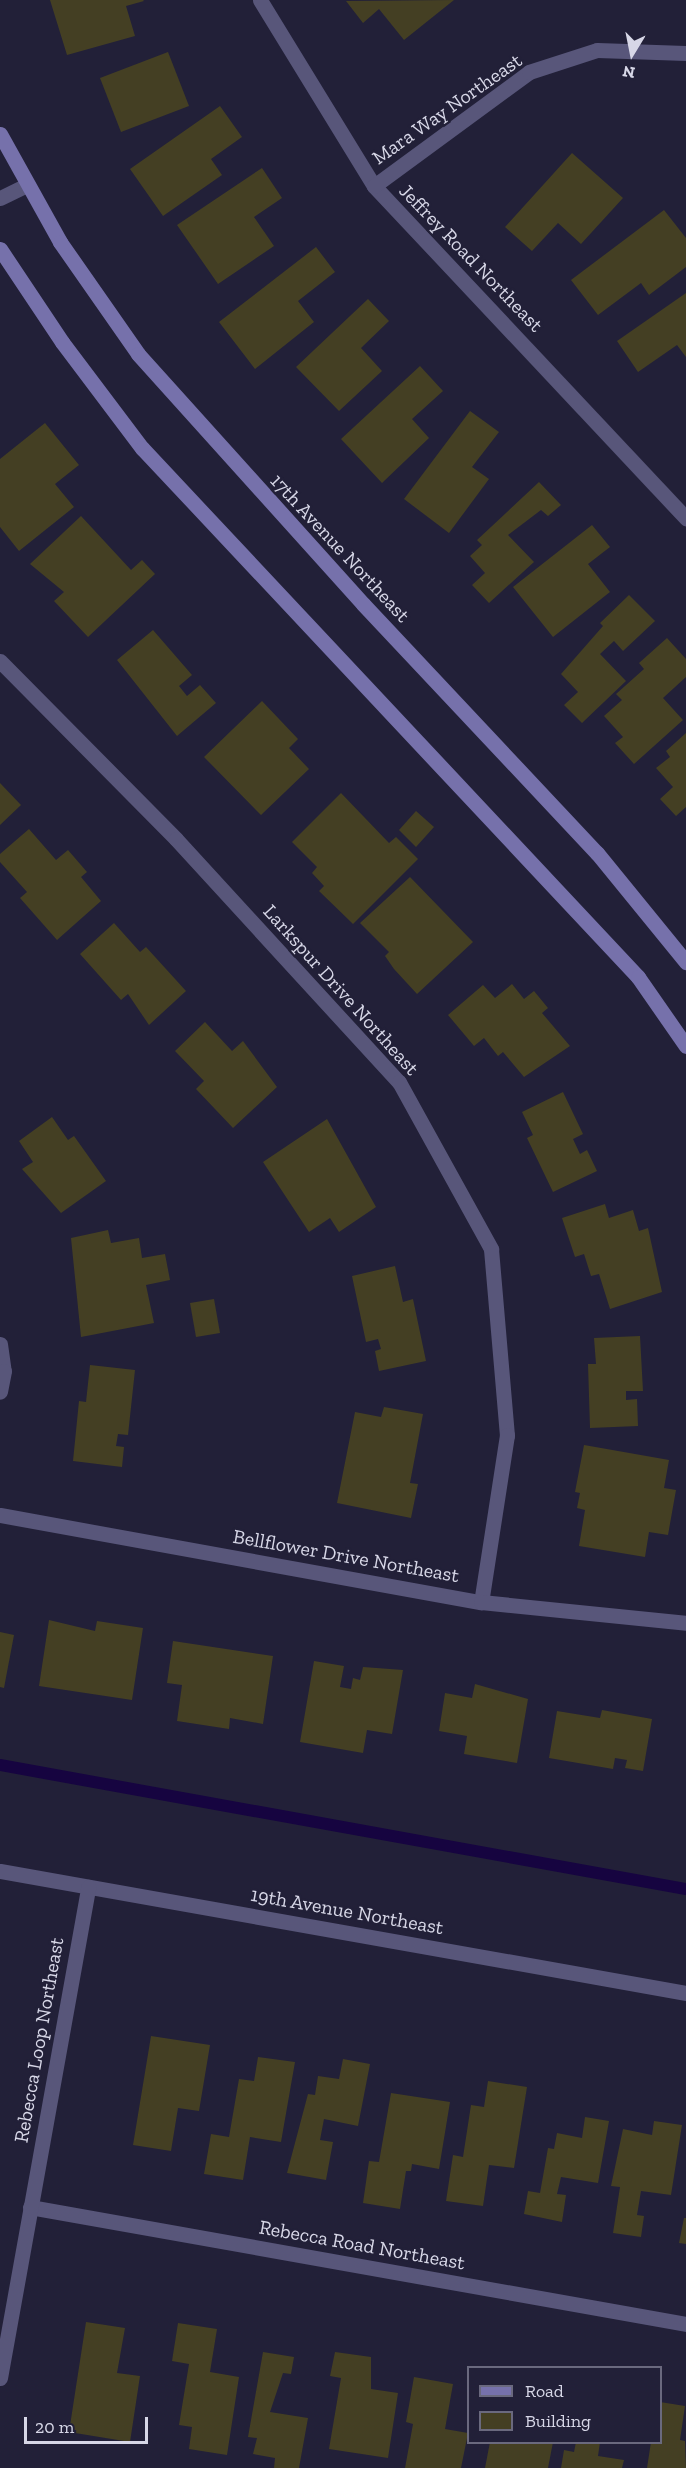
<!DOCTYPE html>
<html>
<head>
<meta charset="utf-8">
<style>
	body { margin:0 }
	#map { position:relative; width:686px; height:2468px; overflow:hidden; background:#222038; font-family:"Zilla Slab",serif }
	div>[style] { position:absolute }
	.stream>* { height:12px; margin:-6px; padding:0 6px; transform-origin:6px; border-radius:6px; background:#160440 }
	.building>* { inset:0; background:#443f23 }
	.street>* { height:15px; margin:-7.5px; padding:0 7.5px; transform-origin:7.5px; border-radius:7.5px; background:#58567a }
	.secondary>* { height:15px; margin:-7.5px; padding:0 7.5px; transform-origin:7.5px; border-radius:7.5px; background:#7671ab }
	span { translate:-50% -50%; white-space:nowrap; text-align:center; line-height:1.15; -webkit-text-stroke:4.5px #222038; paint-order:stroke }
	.street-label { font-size:20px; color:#d7d7e7 }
	.legend { position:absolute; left:467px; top:2366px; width:195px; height:78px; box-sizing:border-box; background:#222038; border:2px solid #6a697e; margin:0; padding:8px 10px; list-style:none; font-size:18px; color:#d7d7e7 }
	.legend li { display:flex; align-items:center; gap:12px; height:30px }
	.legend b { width:30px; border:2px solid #6a697e }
	.north { position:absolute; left:602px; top:24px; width:60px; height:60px; -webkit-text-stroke:4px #222038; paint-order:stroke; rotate:190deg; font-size:16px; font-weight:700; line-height:24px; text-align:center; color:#d7d7e7 }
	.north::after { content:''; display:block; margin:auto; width:21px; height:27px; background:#d7d7e7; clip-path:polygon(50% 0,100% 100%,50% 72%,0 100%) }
	.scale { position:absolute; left:24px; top:2417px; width:124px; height:27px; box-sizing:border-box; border:3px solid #d7d7e7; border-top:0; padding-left:8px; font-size:18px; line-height:21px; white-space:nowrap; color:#d7d7e7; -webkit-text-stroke:4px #222038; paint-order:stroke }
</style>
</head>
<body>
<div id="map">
	<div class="stream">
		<i style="left:0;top:1765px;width:697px;rotate:10.25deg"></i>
	</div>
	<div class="building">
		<i style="clip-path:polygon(50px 0,143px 0,144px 1px,126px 6px,135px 36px,67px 55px)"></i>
		<i style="clip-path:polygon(454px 0,404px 40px,379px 9px,363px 23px,346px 1px)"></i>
		<i style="clip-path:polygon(168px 52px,189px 106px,121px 132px,100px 78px)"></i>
		<i style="clip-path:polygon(220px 106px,242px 137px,211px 159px,222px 175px,163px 216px,130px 169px)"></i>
		<i style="clip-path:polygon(572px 153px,623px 198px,581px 244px,558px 223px,532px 251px,505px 227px)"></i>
		<i style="clip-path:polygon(262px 168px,282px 198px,254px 217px,274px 246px,218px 284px,177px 225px)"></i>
		<i style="clip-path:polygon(664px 210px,686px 238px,686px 267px,649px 295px,641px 283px,598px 315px,571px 280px)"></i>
		<i style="clip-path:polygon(316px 247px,335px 272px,298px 301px,314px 322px,255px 369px,219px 322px)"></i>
		<i style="clip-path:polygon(686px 293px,686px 357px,677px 345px,638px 372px,617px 341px)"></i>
		<i style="clip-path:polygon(368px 299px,389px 321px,361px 348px,382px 371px,339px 411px,296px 367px)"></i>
		<i style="clip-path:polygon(420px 366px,443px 391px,412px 419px,429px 438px,382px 483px,341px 439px)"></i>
		<i style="clip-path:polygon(470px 411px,499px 432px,472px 467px,489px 479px,449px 533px,404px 499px)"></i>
		<i style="clip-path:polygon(45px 423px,79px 465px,55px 484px,74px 507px,19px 551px,0 527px,0 459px)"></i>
		<i style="clip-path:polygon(539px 482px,561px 505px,548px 516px,541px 510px,508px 535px,534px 562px,489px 603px,472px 585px,485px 573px,470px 556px,482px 545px,477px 540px)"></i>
		<i style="clip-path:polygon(81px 516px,131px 570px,142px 560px,155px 574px,88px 637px,54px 601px,64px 592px,30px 564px)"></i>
		<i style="clip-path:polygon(592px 525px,610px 547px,588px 564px,610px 592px,553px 637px,513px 587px)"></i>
		<i style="clip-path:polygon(629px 595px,655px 621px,623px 651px,614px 641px,600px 654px,626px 681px,582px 723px,564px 705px,578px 692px,561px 674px,603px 626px,600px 623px)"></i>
		<i style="clip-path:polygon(153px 630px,192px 675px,179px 686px,187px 696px,200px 685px,216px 703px,177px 736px,117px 660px)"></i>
		<i style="clip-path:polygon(667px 638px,686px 659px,686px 677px,663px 698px,683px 720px,634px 764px,615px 743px,623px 737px,604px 716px,622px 700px,616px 694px,644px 669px,639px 663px)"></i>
		<i style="clip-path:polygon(262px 701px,298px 739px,289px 748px,309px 769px,261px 815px,204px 757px)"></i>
		<i style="clip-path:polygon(686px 733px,686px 807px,676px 816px,660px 799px,673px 787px,656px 768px,670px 757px,666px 751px)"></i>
		<i style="clip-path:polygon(0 783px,21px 805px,0 825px)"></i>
		<i style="clip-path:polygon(341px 793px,389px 843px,396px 837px,418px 859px,353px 924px,319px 891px,324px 886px,312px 873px,317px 867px,292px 842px)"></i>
		<i style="clip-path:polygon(416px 811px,434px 827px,416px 847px,399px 830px)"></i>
		<i style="clip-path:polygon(29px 829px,56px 860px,68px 850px,87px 872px,81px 877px,101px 901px,57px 940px,20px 898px,27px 892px,0 862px,0 854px)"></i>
		<i style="clip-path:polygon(410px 877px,473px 942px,417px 994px,394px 969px,385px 956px,389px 952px,360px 923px)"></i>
		<i style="clip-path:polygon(114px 923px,140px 952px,146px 947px,186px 991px,149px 1025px,128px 994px,121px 1000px,80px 954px)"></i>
		<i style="clip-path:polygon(512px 984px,524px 999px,534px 991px,548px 1008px,542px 1013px,570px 1046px,524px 1077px,503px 1052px,498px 1056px,484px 1038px,474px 1046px,448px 1015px,483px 985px,495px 998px)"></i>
		<i style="clip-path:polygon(205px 1022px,232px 1051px,243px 1041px,277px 1087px,233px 1128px,196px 1089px,204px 1081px,175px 1051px)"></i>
		<i style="clip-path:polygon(563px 1092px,583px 1134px,573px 1139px,580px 1154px,587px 1150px,597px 1171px,553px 1192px,527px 1138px,533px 1135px,522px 1112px)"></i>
		<i style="clip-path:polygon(52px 1117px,68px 1140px,74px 1136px,106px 1181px,61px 1213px,22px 1169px,33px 1162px,19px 1141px)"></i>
		<i style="clip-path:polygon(327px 1119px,376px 1207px,339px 1232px,330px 1218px,309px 1232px,263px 1162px)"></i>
		<i style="clip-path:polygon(605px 1204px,609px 1218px,633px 1210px,639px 1231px,648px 1228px,662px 1292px,610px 1309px,599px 1274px,591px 1276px,584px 1254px,575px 1257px,562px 1218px)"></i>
		<i style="clip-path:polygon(108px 1230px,111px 1243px,139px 1238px,142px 1258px,165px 1254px,170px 1280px,146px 1285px,154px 1323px,81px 1337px,71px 1238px)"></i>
		<i style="clip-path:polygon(395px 1266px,403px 1302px,413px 1299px,426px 1361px,379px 1371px,375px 1351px,381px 1349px,378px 1339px,366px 1342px,352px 1276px)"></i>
		<i style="clip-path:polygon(214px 1299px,220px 1333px,196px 1337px,190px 1303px)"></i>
		<i style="clip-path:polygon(640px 1336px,643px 1391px,626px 1391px,626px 1400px,637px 1399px,638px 1426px,590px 1428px,588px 1364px,596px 1364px,594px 1338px)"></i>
		<i style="clip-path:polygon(90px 1365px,135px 1370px,128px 1435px,118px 1434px,116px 1446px,124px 1447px,122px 1467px,73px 1461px,79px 1401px,86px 1402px)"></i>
		<i style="clip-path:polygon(384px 1407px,423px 1414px,410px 1483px,418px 1484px,411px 1518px,337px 1503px,355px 1412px,381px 1417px)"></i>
		<i style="clip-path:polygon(584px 1445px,669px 1460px,664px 1488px,676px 1490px,668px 1535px,649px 1532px,645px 1557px,579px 1546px,585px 1510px,577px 1508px,580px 1493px,575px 1492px)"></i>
		<i style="clip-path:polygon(49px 1620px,95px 1631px,97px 1621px,143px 1628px,132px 1700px,39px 1686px)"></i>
		<i style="clip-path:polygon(0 1632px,14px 1635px,4px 1688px,0 1687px)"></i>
		<i style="clip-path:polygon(173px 1641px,273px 1656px,263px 1724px,230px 1718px,229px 1729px,177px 1721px,182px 1685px,167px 1683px)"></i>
		<i style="clip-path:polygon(314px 1661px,344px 1666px,340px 1687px,351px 1689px,353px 1678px,360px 1680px,363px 1667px,403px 1670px,392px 1734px,367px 1730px,363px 1753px,300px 1742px)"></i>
		<i style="clip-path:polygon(475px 1684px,528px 1699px,517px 1763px,464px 1754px,467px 1736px,439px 1731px,445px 1693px,472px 1698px)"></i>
		<i style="clip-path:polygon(602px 1710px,652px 1719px,643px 1771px,625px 1768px,627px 1760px,615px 1758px,613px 1769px,549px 1758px,557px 1711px,600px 1718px)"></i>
		<i style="clip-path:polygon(151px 2036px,210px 2045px,199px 2111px,178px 2108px,171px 2151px,133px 2145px)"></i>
		<i style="clip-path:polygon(258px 2057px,295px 2062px,281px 2142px,250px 2137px,243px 2180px,204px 2174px,211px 2134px,229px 2137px,239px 2079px,254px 2081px)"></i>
		<i style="clip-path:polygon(343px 2059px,370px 2064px,358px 2126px,324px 2119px,320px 2140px,333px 2142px,326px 2180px,287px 2173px,308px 2094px,315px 2095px,318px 2076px,339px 2079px)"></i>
		<i style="clip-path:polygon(488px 2081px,527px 2087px,514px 2168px,489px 2165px,483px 2206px,446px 2201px,453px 2155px,463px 2157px,471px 2105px,484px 2107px)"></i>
		<i style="clip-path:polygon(391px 2093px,450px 2102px,439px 2169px,412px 2164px,411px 2171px,406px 2171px,400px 2209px,363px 2203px,369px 2161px,379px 2162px)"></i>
		<i style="clip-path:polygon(585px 2117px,609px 2121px,598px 2183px,561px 2177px,557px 2194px,566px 2195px,562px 2222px,524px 2214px,528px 2191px,540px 2193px,548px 2148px,554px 2149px,557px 2133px,582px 2138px)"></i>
		<i style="clip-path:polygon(654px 2121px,682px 2125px,671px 2195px,641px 2191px,637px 2215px,644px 2216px,641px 2237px,613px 2233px,620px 2187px,611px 2186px,623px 2129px,652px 2135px)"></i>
		<i style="clip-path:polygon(684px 2218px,686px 2218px,686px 2244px,679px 2243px)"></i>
		<i style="clip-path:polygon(86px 2322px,125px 2328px,117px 2373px,140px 2376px,130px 2442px,69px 2432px)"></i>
		<i style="clip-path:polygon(178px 2323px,217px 2329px,210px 2372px,239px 2377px,227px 2455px,189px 2449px,192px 2427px,179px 2425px,189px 2364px,172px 2361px)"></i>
		<i style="clip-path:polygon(263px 2352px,294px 2357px,291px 2374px,283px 2373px,270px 2412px,308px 2418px,299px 2468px,274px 2468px,275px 2458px,253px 2454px,257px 2438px,248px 2437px)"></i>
		<i style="clip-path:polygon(335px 2352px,371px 2357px,371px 2389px,398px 2393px,388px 2458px,329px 2449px,341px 2378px,330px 2376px)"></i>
		<i style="clip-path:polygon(414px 2377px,453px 2384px,445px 2429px,468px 2433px,461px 2468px,405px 2468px,413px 2424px,406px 2422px)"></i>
		<i style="clip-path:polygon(660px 2402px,685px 2406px,680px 2440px,685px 2441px,686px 2468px,647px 2468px,651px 2442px,660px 2442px)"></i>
		<i style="clip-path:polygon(490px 2442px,553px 2442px,548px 2468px,485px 2468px)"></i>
		<i style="clip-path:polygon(576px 2442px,600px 2442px,598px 2456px,624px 2460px,622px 2468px,561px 2468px,564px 2450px,574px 2452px)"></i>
	</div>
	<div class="street">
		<i style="left:260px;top:0;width:218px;rotate:58.5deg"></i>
		<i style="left:374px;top:186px;width:456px;rotate:46.8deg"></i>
		<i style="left:374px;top:186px;width:192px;rotate:-36.3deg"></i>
		<i style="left:529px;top:72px;width:71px;rotate:-17.9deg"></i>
		<i style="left:597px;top:50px;width:89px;rotate:1.9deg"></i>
		<i style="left:0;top:198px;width:28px;rotate:-26deg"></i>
		<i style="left:0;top:661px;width:250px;rotate:45.3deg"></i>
		<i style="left:176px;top:839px;width:330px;rotate:47.5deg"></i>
		<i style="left:399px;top:1082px;width:191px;rotate:61.1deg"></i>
		<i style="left:491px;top:1249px;width:187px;rotate:85.1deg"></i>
		<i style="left:507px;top:1435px;width:169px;rotate:98.8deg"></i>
		<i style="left:0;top:1344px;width:27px;rotate:82deg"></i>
		<i style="left:4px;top:1371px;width:21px;rotate:101deg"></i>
		<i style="left:0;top:1515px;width:489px;rotate:10.3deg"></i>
		<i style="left:481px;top:1602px;width:206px;rotate:5.8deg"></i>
		<i style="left:0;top:1871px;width:697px;rotate:10.08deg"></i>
		<i style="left:30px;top:2207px;width:666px;rotate:10.11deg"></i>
		<i style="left:0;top:2378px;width:499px;rotate:-79.8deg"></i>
	</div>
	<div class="secondary">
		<i style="left:0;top:134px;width:124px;rotate:60.9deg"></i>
		<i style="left:60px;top:242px;width:136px;rotate:55.1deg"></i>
		<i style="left:138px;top:354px;width:336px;rotate:48deg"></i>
		<i style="left:363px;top:604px;width:342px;rotate:46.8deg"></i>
		<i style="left:597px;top:853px;width:141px;rotate:50.8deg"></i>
		<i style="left:0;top:249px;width:112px;rotate:56.3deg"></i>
		<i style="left:62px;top:342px;width:133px;rotate:53deg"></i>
		<i style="left:142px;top:448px;width:725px;rotate:46.84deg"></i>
		<i style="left:638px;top:977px;width:84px;rotate:55.2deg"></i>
	</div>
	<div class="street-label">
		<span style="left:447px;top:109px;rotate:-35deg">Mara Way Northeast</span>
		<span style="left:471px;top:258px;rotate:46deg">Jeffrey Road Northeast</span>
		<span style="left:340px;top:548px;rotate:47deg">17th Avenue Northeast</span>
		<span style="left:341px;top:990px;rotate:48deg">Larkspur Drive Northeast</span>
		<span style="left:346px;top:1556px;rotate:10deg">Bellflower Drive Northeast</span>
		<span style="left:347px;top:1911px;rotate:10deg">19th Avenue Northeast</span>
		<span style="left:39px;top:2040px;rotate:-80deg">Rebecca Loop Northeast</span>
		<span style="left:362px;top:2245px;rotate:10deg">Rebecca Road Northeast</span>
	</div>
	<ul class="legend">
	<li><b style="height:8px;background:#7671ab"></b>Road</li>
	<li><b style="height:16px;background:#443f23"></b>Building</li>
	</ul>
	<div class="north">N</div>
	<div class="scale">20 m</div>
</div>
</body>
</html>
